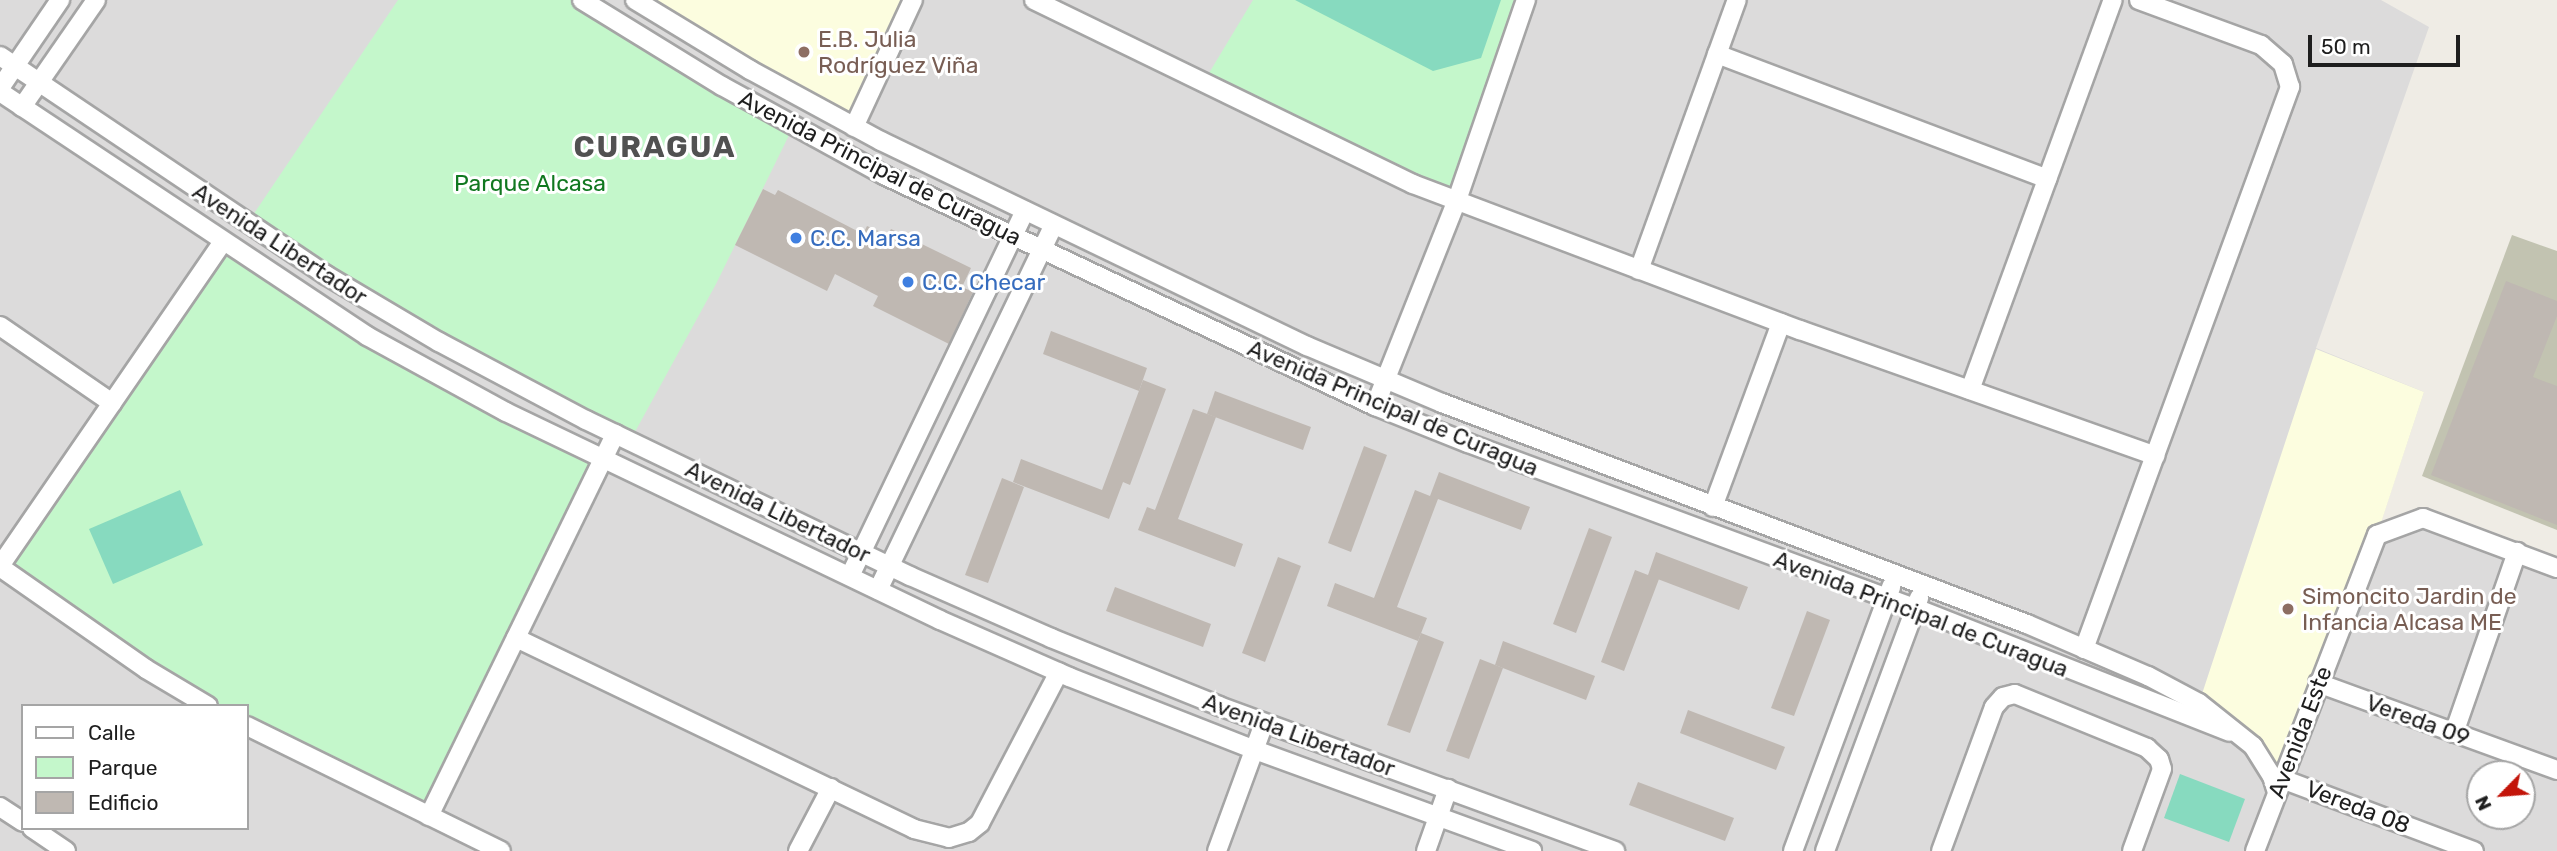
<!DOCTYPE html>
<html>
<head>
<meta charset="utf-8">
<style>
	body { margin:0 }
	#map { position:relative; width:2557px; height:851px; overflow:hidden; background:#efece5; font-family:Rubik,sans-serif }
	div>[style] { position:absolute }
	.residential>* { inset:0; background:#dcdbdb }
	.education>* { inset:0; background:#fcfddf }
	.construction>* { inset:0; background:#c2c3b1 }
	.park>* { inset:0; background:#c4f7cb }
	.pitch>* { inset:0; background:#87dabf }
	.building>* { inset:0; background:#bfb8b2 }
	.roads { filter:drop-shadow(2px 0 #a5a5a5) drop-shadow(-2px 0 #a5a5a5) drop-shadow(0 2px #a5a5a5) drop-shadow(0 -2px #a5a5a5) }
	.street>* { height:18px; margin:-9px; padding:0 9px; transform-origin:9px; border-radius:9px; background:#fff }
	.dots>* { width:19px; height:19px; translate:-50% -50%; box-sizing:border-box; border:4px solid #fff; border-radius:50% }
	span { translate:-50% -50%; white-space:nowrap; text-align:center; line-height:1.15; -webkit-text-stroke:6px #fff; paint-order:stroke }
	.education-label { font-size:23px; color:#785e54 }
	.left { translate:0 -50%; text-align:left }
	.street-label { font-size:23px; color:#1e1e1e }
	.park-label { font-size:23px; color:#117820 }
	.shop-label { font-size:23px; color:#366cbe }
	.district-label { font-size:30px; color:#515151; font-weight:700; letter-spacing:2px }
	.legend { position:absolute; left:21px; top:704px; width:228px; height:126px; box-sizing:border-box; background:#fff; border:2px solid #a5a5a5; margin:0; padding:9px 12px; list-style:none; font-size:21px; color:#1e1e1e }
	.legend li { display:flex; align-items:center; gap:14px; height:35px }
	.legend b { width:35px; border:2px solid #a5a5a5 }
	.north { position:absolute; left:2466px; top:760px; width:70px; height:70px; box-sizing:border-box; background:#fff; border:2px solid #a5a5a5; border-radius:50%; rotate:245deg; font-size:19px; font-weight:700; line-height:28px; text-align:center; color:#1e1e1e }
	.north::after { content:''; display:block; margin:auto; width:24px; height:32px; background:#c3150a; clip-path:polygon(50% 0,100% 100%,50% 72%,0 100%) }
	.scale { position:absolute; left:2308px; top:35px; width:152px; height:32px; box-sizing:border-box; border:4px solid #1e1e1e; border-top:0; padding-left:9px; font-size:21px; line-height:24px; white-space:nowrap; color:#1e1e1e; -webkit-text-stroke:5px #fff; paint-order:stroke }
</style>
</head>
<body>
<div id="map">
	<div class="residential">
		<i style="clip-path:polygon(evenodd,0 0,2381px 0,2429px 27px,2316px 348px,2424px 392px,2377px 534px,2414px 520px,2557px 568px,2557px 851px,0 851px,0 0,23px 706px,247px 706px,247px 828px,23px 828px,23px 706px,0 0,2480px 774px,2522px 774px,2522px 816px,2480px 816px,2480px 774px)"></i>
	</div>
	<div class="education">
		<i style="clip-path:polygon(635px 0,913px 0,854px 127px)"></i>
		<i style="clip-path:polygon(2316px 349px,2424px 392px,2377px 535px,2277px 792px,2272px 776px,2199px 703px)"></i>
	</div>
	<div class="construction">
		<i style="clip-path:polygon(2512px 235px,2557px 251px,2557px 530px,2422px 476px)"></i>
	</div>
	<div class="park">
		<i style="clip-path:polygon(398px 0,582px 0,793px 127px,716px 284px,630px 441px,247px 224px)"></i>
		<i style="clip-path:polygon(1253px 0,1526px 0,1457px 200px,1203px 83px)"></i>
		<i style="clip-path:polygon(223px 241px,330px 312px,603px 460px,429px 816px,247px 726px,247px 706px,208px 706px,0 566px)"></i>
	</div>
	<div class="pitch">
		<i style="clip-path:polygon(1295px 0,1501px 0,1481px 58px,1433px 71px)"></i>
		<i style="clip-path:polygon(180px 490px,203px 545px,113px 584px,89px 529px)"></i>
		<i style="clip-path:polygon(2180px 774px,2245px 799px,2229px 842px,2164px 818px)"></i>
	</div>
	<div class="building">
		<i style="clip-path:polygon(763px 189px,775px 195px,778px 190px,863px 234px,867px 226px,888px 235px,891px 229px,971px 268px,962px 287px,973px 292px,949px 344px,873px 306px,878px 296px,835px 274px,827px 291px,735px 245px)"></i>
		<i style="clip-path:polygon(2506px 281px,2557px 301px,2557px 316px,2533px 377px,2557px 386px,2557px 525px,2431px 475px)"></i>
		<i style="clip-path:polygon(1051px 331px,1147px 368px,1139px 391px,1043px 354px)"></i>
		<i style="clip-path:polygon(1143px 380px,1166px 389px,1130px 485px,1123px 482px,1109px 519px,1013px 482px,1021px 459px,1102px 490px)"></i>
		<i style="clip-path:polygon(1215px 391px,1311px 427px,1303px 450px,1207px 414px)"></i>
		<i style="clip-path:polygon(1193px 409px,1216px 417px,1178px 519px,1243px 544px,1235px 567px,1138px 530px,1147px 507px,1155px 510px)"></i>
		<i style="clip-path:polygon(1364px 446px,1387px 455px,1351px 552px,1328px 543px)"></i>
		<i style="clip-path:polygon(1439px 472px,1530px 507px,1521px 530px,1438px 499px,1397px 607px,1427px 618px,1418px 641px,1327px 606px,1335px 583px,1374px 598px,1415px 490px,1430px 496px)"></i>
		<i style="clip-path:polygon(1002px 478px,1024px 487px,988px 583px,965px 575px)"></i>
		<i style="clip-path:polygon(1589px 528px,1612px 537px,1576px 633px,1553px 624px)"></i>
		<i style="clip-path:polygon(1656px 552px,1748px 587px,1739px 610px,1655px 578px,1659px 579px,1624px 671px,1601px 662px,1635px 570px,1648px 575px)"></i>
		<i style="clip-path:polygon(1278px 557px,1301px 566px,1265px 662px,1242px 653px)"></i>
		<i style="clip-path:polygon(1115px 587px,1211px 624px,1203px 647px,1106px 611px)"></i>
		<i style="clip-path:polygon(1807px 611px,1830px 620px,1794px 716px,1771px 708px)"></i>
		<i style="clip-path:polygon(1421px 633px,1444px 642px,1410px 733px,1387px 725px)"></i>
		<i style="clip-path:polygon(1503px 641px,1595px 676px,1586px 700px,1495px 665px)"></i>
		<i style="clip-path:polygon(1480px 659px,1503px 668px,1469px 759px,1446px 751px)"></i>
		<i style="clip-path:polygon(1688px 710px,1785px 747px,1776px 770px,1680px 733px)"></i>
		<i style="clip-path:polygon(1638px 782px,1734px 818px,1725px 841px,1629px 805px)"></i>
	</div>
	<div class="roads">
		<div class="street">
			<i style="left:582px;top:0;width:164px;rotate:31.6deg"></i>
			<i style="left:722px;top:86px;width:185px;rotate:28.8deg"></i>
			<i style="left:884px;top:175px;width:543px;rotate:25.2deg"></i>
			<i style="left:1375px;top:406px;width:100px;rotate:21.7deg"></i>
			<i style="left:1468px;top:443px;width:476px;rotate:20.3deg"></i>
			<i style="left:1915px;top:608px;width:338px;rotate:21.5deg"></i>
			<i style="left:635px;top:0;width:135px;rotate:31.3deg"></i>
			<i style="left:750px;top:70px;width:149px;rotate:28.5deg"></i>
			<i style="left:881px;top:141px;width:473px;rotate:25.7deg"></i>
			<i style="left:1307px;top:346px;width:147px;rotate:22.9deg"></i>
			<i style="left:1442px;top:403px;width:625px;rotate:20.7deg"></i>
			<i style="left:2027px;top:624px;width:132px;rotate:23.3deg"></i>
			<i style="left:2148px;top:676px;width:58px;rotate:27.9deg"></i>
			<i style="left:2199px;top:703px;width:69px;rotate:38.5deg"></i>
			<i style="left:2253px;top:746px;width:36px;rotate:58deg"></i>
			<i style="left:2272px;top:776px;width:17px;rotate:73deg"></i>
			<i style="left:1034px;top:0;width:421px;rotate:25.9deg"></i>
			<i style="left:1413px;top:184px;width:414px;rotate:20.7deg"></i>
			<i style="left:1800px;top:330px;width:377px;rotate:19.5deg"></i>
			<i style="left:1717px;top:54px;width:353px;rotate:20.7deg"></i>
			<i style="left:0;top:56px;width:393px;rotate:33.9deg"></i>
			<i style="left:326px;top:275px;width:131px;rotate:30.7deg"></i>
			<i style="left:439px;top:342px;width:166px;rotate:28deg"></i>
			<i style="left:586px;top:420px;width:360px;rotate:25.7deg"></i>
			<i style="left:910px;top:576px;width:154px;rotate:23.7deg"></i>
			<i style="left:1051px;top:638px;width:181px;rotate:22deg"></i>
			<i style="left:1219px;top:706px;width:422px;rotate:20.1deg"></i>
			<i style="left:0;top:88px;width:107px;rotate:-55.7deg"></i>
			<i style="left:0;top:92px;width:441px;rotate:33.6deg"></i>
			<i style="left:367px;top:336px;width:158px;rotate:28.7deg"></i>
			<i style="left:506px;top:412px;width:481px;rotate:25.6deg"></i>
			<i style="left:940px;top:620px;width:141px;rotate:23.8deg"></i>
			<i style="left:1069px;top:677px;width:200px;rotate:21.4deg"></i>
			<i style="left:1255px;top:750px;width:295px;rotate:20deg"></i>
			<i style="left:22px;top:107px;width:130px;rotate:-55.3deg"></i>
			<i style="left:854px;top:127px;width:140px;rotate:-65.1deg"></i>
			<i style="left:1639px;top:270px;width:287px;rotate:-70.1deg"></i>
			<i style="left:0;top:326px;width:136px;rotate:34.5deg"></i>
			<i style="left:1970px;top:390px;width:415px;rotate:-69.9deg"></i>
			<i style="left:1375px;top:406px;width:222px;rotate:-68.3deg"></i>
			<i style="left:1457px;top:200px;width:212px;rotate:-71deg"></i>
			<i style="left:1713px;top:507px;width:196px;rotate:-69.7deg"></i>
			<i style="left:0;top:566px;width:394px;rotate:-55.5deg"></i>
			<i style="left:0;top:567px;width:178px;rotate:34.9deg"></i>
			<i style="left:146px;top:669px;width:72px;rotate:30.8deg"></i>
			<i style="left:850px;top:576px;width:405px;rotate:-64.4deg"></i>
			<i style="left:878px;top:590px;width:405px;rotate:-64.3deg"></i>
			<i style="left:516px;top:638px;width:441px;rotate:25.6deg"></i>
			<i style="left:914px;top:829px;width:36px;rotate:14deg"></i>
			<i style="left:949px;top:838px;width:21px;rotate:-17deg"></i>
			<i style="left:969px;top:832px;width:14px;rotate:-39deg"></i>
			<i style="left:980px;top:823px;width:170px;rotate:-62.4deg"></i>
			<i style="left:2084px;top:649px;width:599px;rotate:-69.87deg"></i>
			<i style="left:2290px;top:87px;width:24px;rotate:-107deg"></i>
			<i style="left:2283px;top:64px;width:29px;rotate:-139deg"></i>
			<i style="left:2261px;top:45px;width:130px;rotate:-159.8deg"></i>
			<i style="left:2318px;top:683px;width:254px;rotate:20deg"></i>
			<i style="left:247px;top:726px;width:283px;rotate:26.2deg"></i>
			<i style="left:2454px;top:733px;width:192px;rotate:-70.8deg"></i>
			<i style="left:2282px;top:779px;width:205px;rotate:20.6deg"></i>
			<i style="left:0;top:807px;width:27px;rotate:33deg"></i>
			<i style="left:429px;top:816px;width:425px;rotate:-64deg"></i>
			<i style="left:32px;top:828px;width:41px;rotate:34.1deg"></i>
			<i style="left:798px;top:851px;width:71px;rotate:-62.4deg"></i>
			<i style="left:1217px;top:851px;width:136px;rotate:-69.8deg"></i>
			<i style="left:1426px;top:851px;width:66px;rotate:-70.5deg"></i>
			<i style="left:1793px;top:851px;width:282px;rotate:-69.6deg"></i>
			<i style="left:1825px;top:851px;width:270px;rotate:-69.6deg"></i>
			<i style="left:1941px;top:851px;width:153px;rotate:-69.8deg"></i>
			<i style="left:1994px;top:707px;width:13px;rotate:-48deg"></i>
			<i style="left:2003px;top:697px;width:12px;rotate:-14deg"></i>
			<i style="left:2015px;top:694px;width:143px;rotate:22.2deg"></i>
			<i style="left:2147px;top:748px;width:16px;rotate:43deg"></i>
			<i style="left:2159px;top:759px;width:10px;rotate:73deg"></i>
			<i style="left:2162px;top:769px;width:87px;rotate:110.1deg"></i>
			<i style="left:2255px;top:851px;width:339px;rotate:-68.9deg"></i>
			<i style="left:2377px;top:535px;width:49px;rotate:-20.3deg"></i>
			<i style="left:2423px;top:518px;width:143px;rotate:20.5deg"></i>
		</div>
	</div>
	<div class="dots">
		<i style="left:804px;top:52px;background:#8d6e63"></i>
		<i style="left:796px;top:238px;background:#3f7fe0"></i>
		<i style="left:908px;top:282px;background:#3f7fe0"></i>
		<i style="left:2288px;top:609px;background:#8d6e63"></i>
	</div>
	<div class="education-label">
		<span class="left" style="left:818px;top:52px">E.B. Julia<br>Rodríguez Viña</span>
		<span class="left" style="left:2302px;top:609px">Simoncito Jardin de<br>Infancia Alcasa ME</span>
	</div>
	<div class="street-label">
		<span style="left:880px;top:168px;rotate:27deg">Avenida Principal de Curagua</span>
		<span style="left:280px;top:244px;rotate:33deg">Avenida Libertador</span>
		<span style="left:1393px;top:408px;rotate:23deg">Avenida Principal de Curagua</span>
		<span style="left:778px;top:512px;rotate:26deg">Avenida Libertador</span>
		<span style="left:1921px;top:614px;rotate:21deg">Avenida Principal de Curagua</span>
		<span style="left:2418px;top:720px;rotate:20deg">Vereda 09</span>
		<span style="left:2300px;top:732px;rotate:-69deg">Avenida Este</span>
		<span style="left:1299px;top:735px;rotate:20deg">Avenida Libertador</span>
		<span style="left:2358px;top:807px;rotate:21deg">Vereda 08</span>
	</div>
	<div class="park-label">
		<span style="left:530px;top:183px">Parque Alcasa</span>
	</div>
	<div class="shop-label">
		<span class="left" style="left:810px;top:238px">C.C. Marsa</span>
		<span class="left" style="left:922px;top:282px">C.C. Checar</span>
	</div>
	<div class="district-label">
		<span style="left:655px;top:147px">CURAGUA</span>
	</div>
	<ul class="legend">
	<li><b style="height:9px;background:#fff"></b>Calle</li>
	<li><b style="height:19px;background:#c4f7cb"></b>Parque</li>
	<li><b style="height:19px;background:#bfb8b2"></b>Edificio</li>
	</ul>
	<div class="north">N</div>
	<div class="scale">50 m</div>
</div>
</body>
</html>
